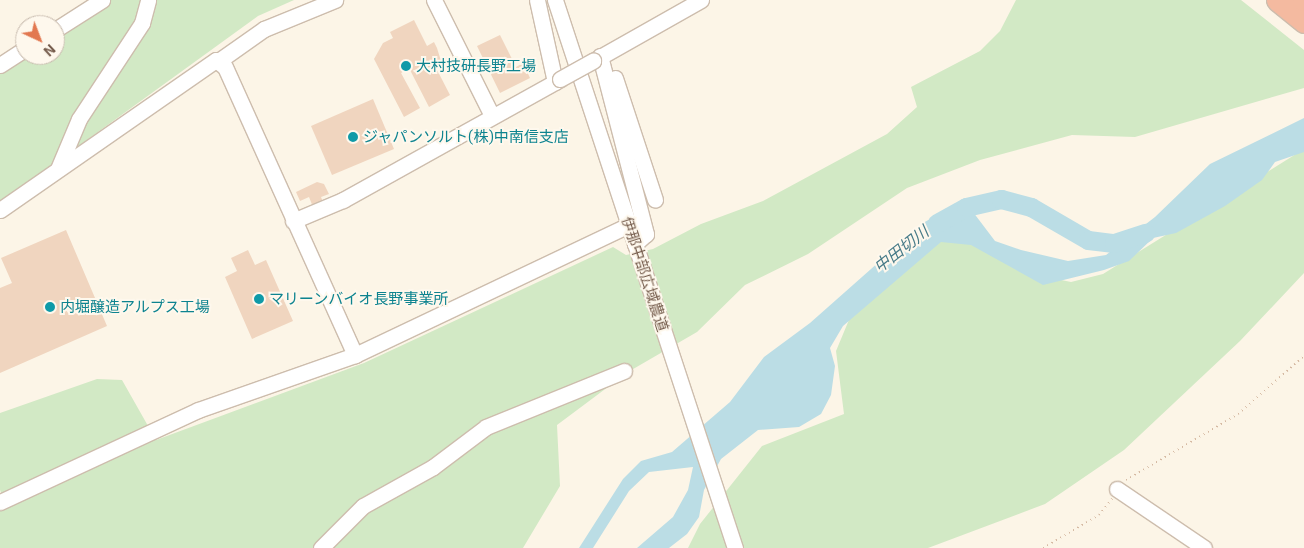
<!DOCTYPE html>
<html>
<head>
<meta charset="utf-8">
<style>
	body { margin:0 }
	#map { position:relative; width:1304px; height:548px; overflow:hidden; background:#fcf5e7; font-family:"Exo 2","Noto Sans JP",sans-serif }
	div>[style] { position:absolute }
	.green>* { inset:0; background:#d2e9c5 }
	.water>* { inset:0; background:#bbdde5 }
	.river>* { height:19px; margin:-9.5px; padding:0 9.5px; transform-origin:9.5px; border-radius:9.5px; background:#bbdde5 }
	.building>* { inset:0; background:#f0d5bf }
	.path>* { height:2px; margin-top:-1px; transform-origin:0; background:repeating-linear-gradient(90deg,#d5b9a2 0 1px,transparent 0 5px) }
	.roads { filter:drop-shadow(1px 0 #cdbdad) drop-shadow(-1px 0 #cdbdad) drop-shadow(0 1px #cdbdad) drop-shadow(0 -1px #cdbdad) }
	.minor>* { height:15px; margin:-7.5px; padding:0 7.5px; transform-origin:7.5px; border-radius:7.5px; background:#fff }
	.highway>* { height:21px; margin:-10.5px; padding:0 10.5px; transform-origin:10.5px; border-radius:10.5px; background:#f4baa0 }
	.bridges { filter:drop-shadow(1px 0 #cdbdad) drop-shadow(-1px 0 #cdbdad) drop-shadow(0 1px #cdbdad) drop-shadow(0 -1px #cdbdad) }
	.minor-bridge>* { height:15px; margin:-7.5px; padding:0 7.5px; transform-origin:7.5px; border-radius:7.5px; background:#fff }
	.dots>* { width:14px; height:14px; translate:-50% -50%; box-sizing:border-box; border:2px solid #fef8ed; border-radius:50% }
	span { translate:-50% -50%; white-space:nowrap; text-align:center; line-height:1.15; -webkit-text-stroke:4px #fef8ed; paint-order:stroke }
	.culture-label { font-size:15px; color:#0d838f }
	.left { translate:0 -50%; text-align:left }
	.street-label { font-size:15px; color:#755c4c }
	.water-label { font-size:16px; color:#467a87; font-style:italic }
	.north { position:absolute; left:15px; top:15px; width:50px; height:50px; box-sizing:border-box; background:#fef8ed; border:1px solid #c7baad; border-radius:50%; rotate:137deg; font-size:14px; font-weight:700; line-height:20px; text-align:center; color:#755c4c }
	.north::after { content:''; display:block; margin:auto; width:18px; height:22px; background:#e27850; clip-path:polygon(50% 0,100% 100%,50% 72%,0 100%) }
</style>
</head>
<body>
<div id="map">
	<div class="green">
		<i style="clip-path:polygon(111px 0,294px 0,258px 16px,0 203px,0 72px,26px 55px,55px 55px,55px 36px)"></i>
		<i style="clip-path:polygon(1016px 0,1241px 0,1304px 50px,1304px 88px,1135px 137px,1072px 135px,980px 160px,907px 188px,808px 254px,745px 285px,697px 332px,628px 372px,557px 425px,560px 486px,523px 548px,0 548px,0 511px,6px 507px,0 490px,0 413px,97px 379px,122px 380px,156px 440px,364px 363px,613px 247px,626px 255px,653px 249px,701px 224px,763px 201px,887px 134px,917px 107px,911px 87px,980px 51px,1000px 31px)"></i>
		<i style="clip-path:polygon(1304px 149px,1304px 273px,1240px 341px,1124px 450px,1045px 504px,928px 548px,688px 548px,700px 524px,762px 446px,844px 414px,836px 351px,856px 303px,939px 234px,978px 235px,1037px 275px,1071px 282px,1103px 274px)"></i>
	</div>
	<div class="water">
		<i style="clip-path:polygon(1304px 118px,1304px 152px,1275px 162px,1262px 180px,1225px 206px,1176px 233px,1153px 238px,1129px 261px,1104px 270px,1043px 285px,971px 245px,941px 242px,843px 326px,830px 348px,835px 366px,831px 395px,821px 414px,799px 427px,758px 430px,721px 459px,704px 490px,699px 517px,687px 534px,669px 548px,637px 548px,673px 517px,688px 490px,693px 467px,649px 472px,629px 491px,593px 548px,579px 548px,623px 479px,641px 461px,672px 452px,730px 402px,764px 357px,810px 323px,923px 223px,946px 210px,973px 212px,995px 241px,1021px 250px,1068px 261px,1106px 255px,1155px 217px,1210px 164px)"></i>
	</div>
	<div class="river">
		<i style="left:937px;top:223px;width:33px;rotate:-29deg"></i>
		<i style="left:966px;top:207px;width:36px;rotate:-13deg"></i>
		<i style="left:1001px;top:199px;width:31px;rotate:15deg"></i>
		<i style="left:1031px;top:207px;width:66px;rotate:30.1deg"></i>
		<i style="left:1088px;top:240px;width:26px;rotate:7deg"></i>
		<i style="left:1114px;top:243px;width:33px;rotate:-18deg"></i>
	</div>
	<div class="building">
		<i style="clip-path:polygon(414px 20px,427px 46px,434px 42px,437px 48px,441px 61px,434px 64px,450px 95px,429px 107px,409px 68px,401px 73px,420px 108px,404px 117px,374px 59px,383px 43px,393px 38px,390px 32px)"></i>
		<i style="clip-path:polygon(500px 35px,516px 67px,523px 63px,530px 78px,500px 93px,477px 46px)"></i>
		<i style="clip-path:polygon(373px 99px,394px 149px,332px 175px,311px 126px)"></i>
		<i style="clip-path:polygon(317px 182px,324px 184px,329px 194px,321px 197px,323px 202px,313px 207px,309px 197px,300px 201px,296px 192px)"></i>
		<i style="clip-path:polygon(66px 230px,107px 326px,0 373px,0 288px,12px 283px,1px 258px)"></i>
		<i style="clip-path:polygon(248px 250px,255px 265px,266px 260px,293px 321px,252px 339px,225px 277px,237px 271px,231px 258px)"></i>
	</div>
	<div class="path">
		<i style="left:1126px;top:480px;width:130px;rotate:-30.5deg"></i>
		<i style="left:1238px;top:414px;width:88px;rotate:-41.3deg"></i>
		<i style="left:1043px;top:548px;width:65px;rotate:-30.5deg"></i>
		<i style="left:1099px;top:515px;width:21px;rotate:-51deg"></i>
	</div>
	<div class="roads">
		<div class="minor">
			<i style="left:434px;top:0;width:130px;rotate:63.4deg"></i>
			<i style="left:537px;top:0;width:84px;rotate:77.6deg"></i>
			<i style="left:555px;top:0;width:577px;rotate:71.82deg"></i>
			<i style="left:55px;top:30px;width:56px;rotate:-32.6deg"></i>
			<i style="left:600px;top:56px;width:184px;rotate:75.5deg"></i>
			<i style="left:646px;top:234px;width:15px;rotate:138deg"></i>
			<i style="left:220px;top:60px;width:54px;rotate:-35.2deg"></i>
			<i style="left:264px;top:29px;width:77px;rotate:-22.2deg"></i>
			<i style="left:593px;top:61px;width:124px;rotate:-29.5deg"></i>
			<i style="left:0;top:65px;width:30px;rotate:-33deg"></i>
			<i style="left:615px;top:78px;width:128px;rotate:71.8deg"></i>
			<i style="left:58px;top:169px;width:54px;rotate:-67.2deg"></i>
			<i style="left:79px;top:119px;width:115px;rotate:-56.7deg"></i>
			<i style="left:142px;top:23px;width:24px;rotate:-75deg"></i>
			<i style="left:0;top:210px;width:263px;rotate:-34.8deg"></i>
			<i style="left:216px;top:60px;width:11px;rotate:38deg"></i>
			<i style="left:225px;top:67px;width:316px;rotate:65.7deg"></i>
			<i style="left:355px;top:355px;width:303px;rotate:-25.4deg"></i>
			<i style="left:293px;top:221px;width:54px;rotate:-22.8deg"></i>
			<i style="left:343px;top:200px;width:248px;rotate:-29.1deg"></i>
			<i style="left:1117px;top:489px;width:105px;rotate:34.1deg"></i>
			<i style="left:0;top:502px;width:218px;rotate:-24.9deg"></i>
			<i style="left:198px;top:410px;width:166px;rotate:-19.3deg"></i>
			<i style="left:321px;top:548px;width:59px;rotate:-45deg"></i>
			<i style="left:363px;top:506px;width:80px;rotate:-29.1deg"></i>
			<i style="left:433px;top:467px;width:66px;rotate:-37deg"></i>
			<i style="left:486px;top:427px;width:149px;rotate:-22.1deg"></i>
		</div>
		<div class="highway">
			<i style="left:1277px;top:0;width:35px;rotate:39deg"></i>
			<i style="left:1303px;top:0;width:1px"></i>
		</div>
	</div>
	<div class="bridges">
		<div class="minor-bridge">
			<i style="left:560px;top:79px;width:38px;rotate:-29deg"></i>
		</div>
	</div>
	<div class="dots">
		<i style="left:406px;top:66px;background:#0f9aa8"></i>
		<i style="left:353px;top:137px;background:#0f9aa8"></i>
		<i style="left:259px;top:299px;background:#0f9aa8"></i>
		<i style="left:50px;top:307px;background:#0f9aa8"></i>
	</div>
	<div class="culture-label">
		<span class="left" style="left:416px;top:66px">大村技研長野工場</span>
		<span class="left" style="left:363px;top:137px">ジャパンソルト(株)中南信支店</span>
		<span class="left" style="left:269px;top:299px">マリーンバイオ長野事業所</span>
		<span class="left" style="left:60px;top:307px">内堀醸造アルプス工場</span>
	</div>
	<div class="street-label">
		<span style="left:645px;top:274px;rotate:72deg">伊那中部広域農道</span>
	</div>
	<div class="water-label">
		<span style="left:901px;top:249px;rotate:-38deg">中田切川</span>
	</div>
	<div class="north">N</div>
</div>
</body>
</html>
